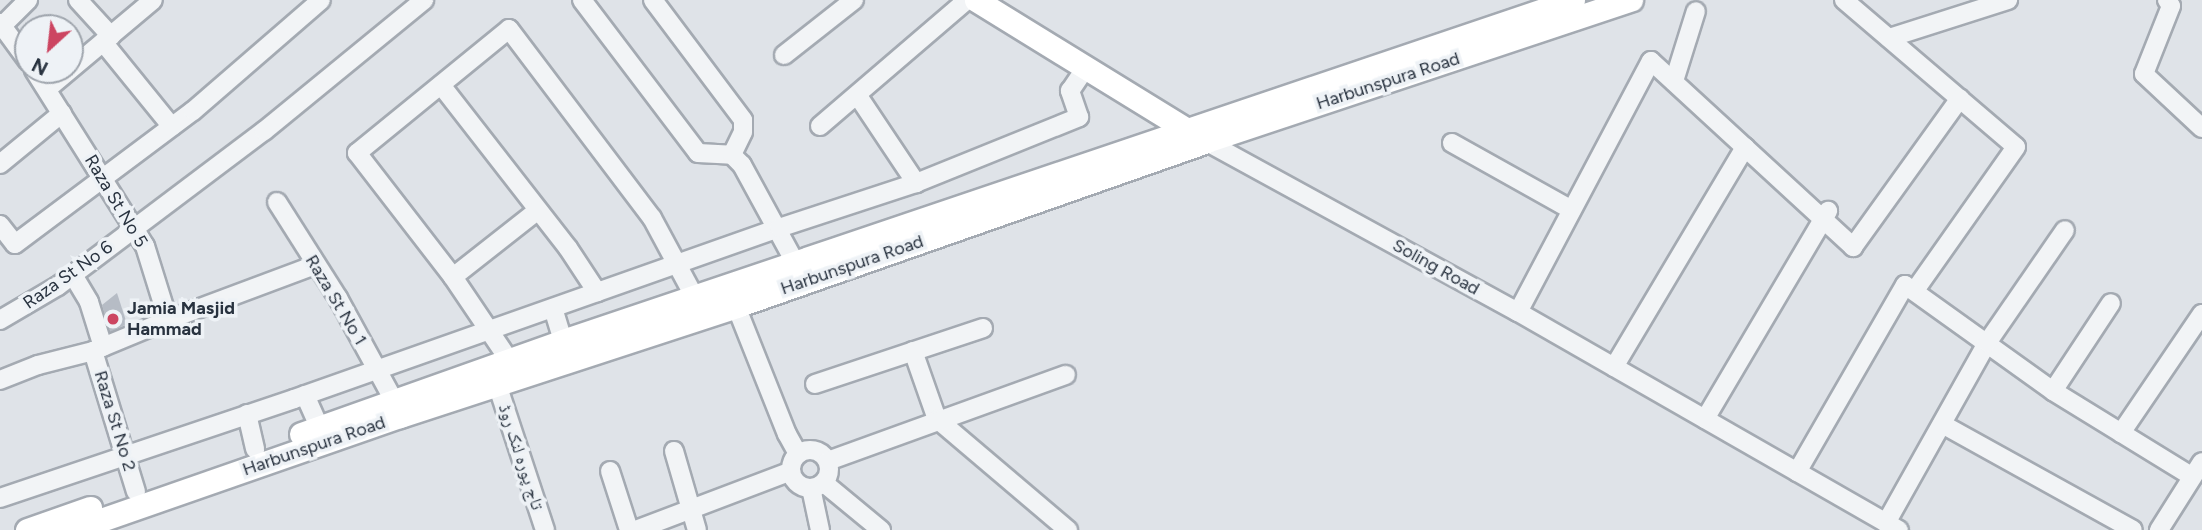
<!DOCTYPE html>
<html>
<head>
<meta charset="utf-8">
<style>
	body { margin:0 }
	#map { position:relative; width:2202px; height:530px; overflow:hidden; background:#dfe3e8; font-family:Figtree,"Noto Naskh Arabic",sans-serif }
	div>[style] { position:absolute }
	.building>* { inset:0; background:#b6bcc5 }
	.roads { filter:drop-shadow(2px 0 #a4aab2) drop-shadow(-2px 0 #a4aab2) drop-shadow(0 2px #a4aab2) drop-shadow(0 -2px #a4aab2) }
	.minor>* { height:18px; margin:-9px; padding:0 9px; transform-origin:9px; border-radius:9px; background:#f2f4f6 }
	.minor>.ring { margin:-9px; padding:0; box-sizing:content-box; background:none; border:18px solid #f2f4f6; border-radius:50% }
	.major>* { height:23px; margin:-11.5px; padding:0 11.5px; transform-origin:11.5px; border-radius:11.5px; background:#fff }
	.dots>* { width:19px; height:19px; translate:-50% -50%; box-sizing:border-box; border:4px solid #eef2f6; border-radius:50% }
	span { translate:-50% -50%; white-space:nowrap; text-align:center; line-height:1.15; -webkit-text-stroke:7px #eef2f6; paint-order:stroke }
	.street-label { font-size:18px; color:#28323f }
	.poi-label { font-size:18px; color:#28323f; font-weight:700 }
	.left { translate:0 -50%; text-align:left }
	.north { position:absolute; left:14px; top:14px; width:70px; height:70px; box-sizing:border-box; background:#eef2f6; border:2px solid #9fa5ad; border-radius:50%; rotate:207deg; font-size:19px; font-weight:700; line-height:28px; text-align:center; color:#28323f }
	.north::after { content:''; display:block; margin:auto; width:24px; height:32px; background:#cc4561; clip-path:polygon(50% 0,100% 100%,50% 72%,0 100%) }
</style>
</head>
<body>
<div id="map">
	<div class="building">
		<i style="clip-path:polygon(117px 293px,127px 324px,110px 332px,102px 305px)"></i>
	</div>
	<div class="roads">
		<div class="minor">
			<i style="left:78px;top:0;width:49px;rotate:47.5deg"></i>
			<i style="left:582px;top:0;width:192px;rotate:52.8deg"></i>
			<i style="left:698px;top:153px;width:34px;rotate:3deg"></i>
			<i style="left:732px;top:155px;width:14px;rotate:45deg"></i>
			<i style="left:742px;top:165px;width:113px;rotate:61.4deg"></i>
			<i style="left:653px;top:0;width:150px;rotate:53.1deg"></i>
			<i style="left:743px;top:120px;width:12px;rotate:90deg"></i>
			<i style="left:743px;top:132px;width:25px;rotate:116deg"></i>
			<i style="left:1844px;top:0;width:226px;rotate:40.5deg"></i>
			<i style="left:2016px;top:147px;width:175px;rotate:125.2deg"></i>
			<i style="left:2167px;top:0;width:7px;rotate:56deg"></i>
			<i style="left:2171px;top:6px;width:73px;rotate:111.7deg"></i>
			<i style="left:2144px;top:74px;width:79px;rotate:43deg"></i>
			<i style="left:0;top:23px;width:47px;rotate:53.6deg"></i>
			<i style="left:2px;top:26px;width:37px;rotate:-45deg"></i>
			<i style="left:1889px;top:38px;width:125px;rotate:-17.7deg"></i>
			<i style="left:103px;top:42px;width:109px;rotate:50.9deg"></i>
			<i style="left:784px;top:55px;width:89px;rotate:-38.2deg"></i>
			<i style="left:34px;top:70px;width:208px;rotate:57.8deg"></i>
			<i style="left:145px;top:246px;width:77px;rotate:72.7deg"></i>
			<i style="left:1674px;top:81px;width:73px;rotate:-72.6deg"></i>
			<i style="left:441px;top:85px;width:207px;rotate:52.1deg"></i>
			<i style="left:568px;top:248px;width:53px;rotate:56.6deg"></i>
			<i style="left:47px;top:89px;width:138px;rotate:-40deg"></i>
			<i style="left:858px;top:96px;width:105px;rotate:56.3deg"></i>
			<i style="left:820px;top:126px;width:194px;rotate:-40.6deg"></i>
			<i style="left:1200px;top:138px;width:362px;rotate:28.7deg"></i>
			<i style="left:1518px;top:312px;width:439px;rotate:29.8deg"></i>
			<i style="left:1452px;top:143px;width:137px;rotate:29.2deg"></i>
			<i style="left:0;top:164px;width:80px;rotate:-39.4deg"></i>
			<i style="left:277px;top:202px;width:114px;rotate:57.6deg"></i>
			<i style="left:338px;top:298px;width:115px;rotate:61.4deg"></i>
			<i style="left:0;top:225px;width:24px;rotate:52deg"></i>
			<i style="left:15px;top:244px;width:222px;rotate:-36.8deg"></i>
			<i style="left:193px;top:111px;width:169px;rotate:-40.9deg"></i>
			<i style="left:73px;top:275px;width:31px;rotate:59deg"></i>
			<i style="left:89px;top:302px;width:47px;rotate:72.7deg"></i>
			<i style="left:453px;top:277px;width:108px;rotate:-38.2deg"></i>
			<i style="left:736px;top:306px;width:138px;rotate:68.3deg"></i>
			<i style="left:787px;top:434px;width:23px;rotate:61deg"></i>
			<i style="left:553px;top:308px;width:34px;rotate:73deg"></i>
			<i style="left:1518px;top:312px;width:284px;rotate:-62.1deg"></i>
			<i style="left:1651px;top:61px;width:275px;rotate:42.6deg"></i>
			<i style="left:1853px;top:247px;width:183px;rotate:-54.3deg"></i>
			<i style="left:0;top:320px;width:67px;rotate:-30.4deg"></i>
			<i style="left:58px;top:286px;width:258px;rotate:-37deg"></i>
			<i style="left:264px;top:131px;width:207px;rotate:-39.3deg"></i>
			<i style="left:93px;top:351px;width:147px;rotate:73deg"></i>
			<i style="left:913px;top:351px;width:72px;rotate:70.6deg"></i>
			<i style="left:937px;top:419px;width:172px;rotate:40.3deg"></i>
			<i style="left:509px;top:360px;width:100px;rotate:-124deg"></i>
			<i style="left:453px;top:277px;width:157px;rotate:-127.7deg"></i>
			<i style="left:357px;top:153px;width:196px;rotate:-39.2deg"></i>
			<i style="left:509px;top:29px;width:237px;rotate:52.9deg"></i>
			<i style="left:652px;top:218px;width:91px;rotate:61.7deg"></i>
			<i style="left:1614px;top:367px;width:256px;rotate:-59.2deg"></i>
			<i style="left:0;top:380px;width:41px;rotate:-21.5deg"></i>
			<i style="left:38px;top:365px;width:57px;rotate:-14.3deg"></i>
			<i style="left:93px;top:351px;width:81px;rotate:-22.5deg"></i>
			<i style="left:168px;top:320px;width:157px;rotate:-20.5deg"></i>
			<i style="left:497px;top:384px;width:154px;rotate:71.8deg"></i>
			<i style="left:815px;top:384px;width:177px;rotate:-18.4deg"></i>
			<i style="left:2053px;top:391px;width:105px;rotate:-56.6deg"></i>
			<i style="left:305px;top:395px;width:35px;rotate:66deg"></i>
			<i style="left:247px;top:414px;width:36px;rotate:77deg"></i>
			<i style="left:1705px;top:419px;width:242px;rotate:-59.4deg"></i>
			<i style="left:1942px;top:424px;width:218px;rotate:29deg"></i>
			<i style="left:2121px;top:433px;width:144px;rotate:-55.8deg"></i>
			<i class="ring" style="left:791px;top:450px;width:20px;height:20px"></i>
			<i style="left:674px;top:451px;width:82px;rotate:73.8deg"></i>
			<i style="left:828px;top:461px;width:253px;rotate:-19.9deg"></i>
			<i style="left:610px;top:471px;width:62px;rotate:72.1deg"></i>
			<i style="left:1797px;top:472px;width:216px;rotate:-60deg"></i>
			<i style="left:1905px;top:285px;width:182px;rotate:35.6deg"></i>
			<i style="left:2053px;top:391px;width:162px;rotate:31.6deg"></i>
			<i style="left:824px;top:483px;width:74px;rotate:39.5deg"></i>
			<i style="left:811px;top:488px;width:43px;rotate:77.9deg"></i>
			<i style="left:0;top:498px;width:310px;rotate:-18.6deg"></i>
			<i style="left:294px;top:399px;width:514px;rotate:-19.42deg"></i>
			<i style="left:779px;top:228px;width:144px;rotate:-18.2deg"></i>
			<i style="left:916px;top:183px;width:176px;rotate:-22deg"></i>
			<i style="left:1079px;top:117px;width:28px;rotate:-109deg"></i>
			<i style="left:1070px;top:91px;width:29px;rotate:-56deg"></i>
			<i style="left:1886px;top:523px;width:206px;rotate:-60.7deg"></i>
			<i style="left:1987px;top:343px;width:137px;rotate:-55.4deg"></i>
			<i style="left:636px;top:530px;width:166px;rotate:-20.8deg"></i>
			<i style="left:2159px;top:530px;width:80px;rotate:-57.7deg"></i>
		</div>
		<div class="major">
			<i style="left:976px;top:0;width:248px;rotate:31.6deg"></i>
			<i style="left:301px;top:434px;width:278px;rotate:-19.5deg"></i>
			<i style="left:563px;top:341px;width:1066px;rotate:-18.66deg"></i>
			<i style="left:27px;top:530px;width:67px;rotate:-19.2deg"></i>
			<i style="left:72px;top:530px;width:347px;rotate:-19.2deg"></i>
			<i style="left:400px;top:416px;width:354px;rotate:-18.1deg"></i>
			<i style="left:736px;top:306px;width:498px;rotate:-19.3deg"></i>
			<i style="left:1206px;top:141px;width:448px;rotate:-18.4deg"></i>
		</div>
	</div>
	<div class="dots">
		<i style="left:113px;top:319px;background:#cc4561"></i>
	</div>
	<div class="street-label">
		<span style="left:1388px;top:81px;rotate:-18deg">Harbunspura Road</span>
		<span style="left:116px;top:201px;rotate:59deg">Raza St No 5</span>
		<span style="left:852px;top:265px;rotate:-19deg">Harbunspura Road</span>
		<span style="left:1436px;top:267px;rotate:29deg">Soling Road</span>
		<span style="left:68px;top:275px;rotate:-35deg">Raza St No 6</span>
		<span style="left:336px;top:300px;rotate:59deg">Raza St No 1</span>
		<span style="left:115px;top:421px;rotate:73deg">Raza St No 2</span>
		<span style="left:314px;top:446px;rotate:-19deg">Harbunspura Road</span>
		<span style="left:521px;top:457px;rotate:72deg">تاج پورہ لنک روڈ</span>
	</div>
	<div class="poi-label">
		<span class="left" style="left:127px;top:319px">Jamia Masjid<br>Hammad</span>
	</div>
	<div class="north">N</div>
</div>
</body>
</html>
